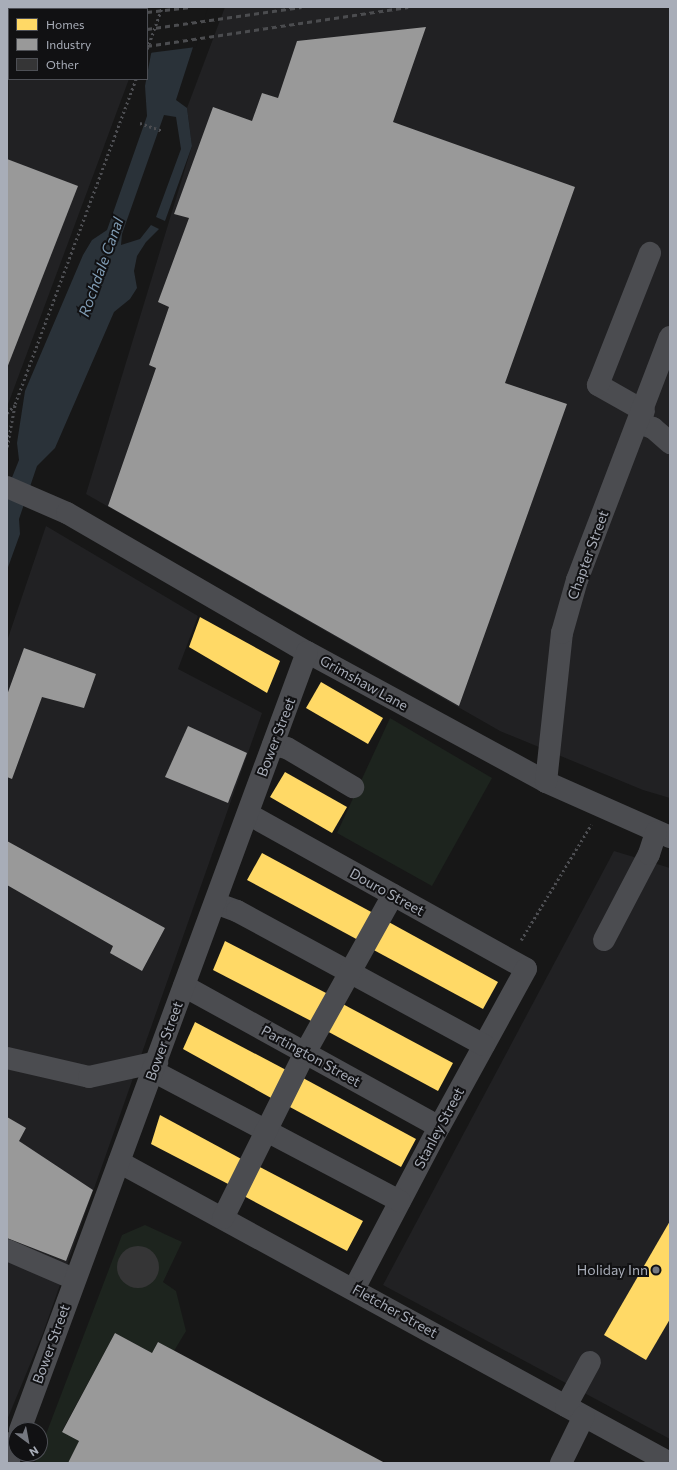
<!DOCTYPE html>
<html>
<head>
<meta charset="utf-8">
<style>
	body { margin:0 }
	#map { position:relative; width:677px; height:1470px; overflow:hidden; background:#171717; font-family:Commissioner,sans-serif }
	div>[style] { position:absolute }
	.built>* { inset:0; background:#212123 }
	.green>* { inset:0; background:#1d241e }
	.water>* { inset:0; background:#2a3239 }
	.pier>* { inset:0; background:#171717 }
	.homes>* { inset:0; background:#ffd966 }
	.industry>* { inset:0; background:#999 }
	.building>* { inset:0; background:#353536 }
	.round { border-radius:50% }
	.path>* { height:2.5px; margin-top:-1.25px; transform-origin:0; background:repeating-linear-gradient(90deg,#4d4e52 0 2px,transparent 0 5px) }
	.minor>* { height:22px; margin:-11px; padding:0 11px; transform-origin:11px; border-radius:11px; background:#4b4c50 }
	.rail>* { height:3px; margin-top:-1.5px; transform-origin:0; background:repeating-linear-gradient(90deg,#4b4c4f 0 5px,transparent 0 9px) }
	.dots>* { width:11px; height:11px; translate:-50% -50%; box-sizing:border-box; border:2px solid #111113; border-radius:50% }
	span { translate:-50% -50%; white-space:nowrap; text-align:center; line-height:1.15; -webkit-text-stroke:4px #111113; paint-order:stroke }
	.street-label { font-size:14px; color:#a8adb8 }
	.poi-label { font-size:14px; color:#a8adb8 }
	.right { translate:-100% -50%; text-align:right }
	.water-label { font-size:15px; color:#7f9bb3; font-style:italic }
	.frame { position:absolute; inset:0; border:8px solid #a8adb8; pointer-events:none }
	.legend { position:absolute; left:8px; top:8px; width:140px; height:72px; box-sizing:border-box; background:#111113; border:1px solid #4d4f55; margin:0; padding:5px 7px; list-style:none; font-size:12px; color:#a8adb8 }
	.legend li { display:flex; align-items:center; gap:8px; height:20px }
	.legend b { width:20px; border:1px solid #4d4f55 }
	.north { position:absolute; left:8px; top:1422px; width:40px; height:40px; box-sizing:border-box; background:#111113; border:1px solid #4d4f55; border-radius:50%; rotate:148deg; font-size:11px; font-weight:700; line-height:16px; text-align:center; color:#a8adb8 }
	.north::after { content:''; display:block; margin:auto; width:14px; height:18px; background:#757880; clip-path:polygon(50% 0,100% 100%,50% 72%,0 100%) }
</style>
</head>
<body>
<div id="map">
	<div class="built">
		<i style="clip-path:polygon(225px 7px,670px 7px,670px 798px,643px 790px,500px 731px,86px 494px,192px 146px,187px 108px)"></i>
		<i style="clip-path:polygon(7px 75px,9px 79px,129px 79px,7px 407px)"></i>
		<i style="clip-path:polygon(46px 526px,198px 616px,178px 669px,262px 713px,43px 1333px,7px 1420px,7px 641px)"></i>
		<i style="clip-path:polygon(614px 851px,670px 868px,670px 1439px,383px 1285px)"></i>
	</div>
	<div class="green">
		<i style="clip-path:polygon(390px 718px,492px 778px,432px 886px,337px 833px)"></i>
		<i style="clip-path:polygon(145px 1225px,182px 1242px,163px 1282px,176px 1291px,186px 1331px,174px 1351px,158px 1342px,152px 1353px,115px 1333px,62px 1431px,79px 1441px,68px 1463px,35px 1463px,122px 1235px)"></i>
	</div>
	<div class="water">
		<i style="clip-path:polygon(167px 7px,206px 7px,176px 100px,187px 108px,192px 146px,165px 221px,156px 217px,181px 149px,176px 117px,164px 115px,122px 234px,121px 245px,140px 239px,151px 225px,159px 229px,146px 242px,137px 256px,134px 271px,137px 288px,130px 299px,114px 312px,55px 448px,37px 466px,19px 519px,20px 534px,7px 570px,7px 490px,19px 460px,17px 443px,25px 391px,83px 255px,92px 240px,107px 230px,147px 116px,145px 86px,151px 54px)"></i>
	</div>
	<div class="pier">
		<i style="clip-path:polygon(165px 7px,208px 7px,196px 47px,149px 53px)"></i>
	</div>
	<div class="homes">
		<i style="clip-path:polygon(200px 617px,280px 661px,267px 693px,189px 647px)"></i>
		<i style="clip-path:polygon(321px 682px,383px 718px,368px 744px,306px 708px)"></i>
		<i style="clip-path:polygon(285px 772px,347px 807px,332px 833px,270px 797px)"></i>
		<i style="clip-path:polygon(262px 853px,375px 914px,360px 941px,247px 880px)"></i>
		<i style="clip-path:polygon(385px 920px,498px 982px,483px 1009px,370px 948px)"></i>
		<i style="clip-path:polygon(225px 941px,330px 995px,315px 1023px,213px 970px)"></i>
		<i style="clip-path:polygon(339px 1002px,453px 1063px,438px 1091px,325px 1030px)"></i>
		<i style="clip-path:polygon(195px 1022px,288px 1071px,273px 1099px,183px 1049px)"></i>
		<i style="clip-path:polygon(303px 1078px,416px 1139px,401px 1167px,288px 1106px)"></i>
		<i style="clip-path:polygon(160px 1115px,245px 1161px,232px 1186px,151px 1144px)"></i>
		<i style="clip-path:polygon(256px 1165px,363px 1221px,347px 1251px,242px 1195px)"></i>
		<i style="clip-path:polygon(670px 1221px,670px 1319px,646px 1360px,604px 1335px)"></i>
	</div>
	<div class="industry">
		<i style="clip-path:polygon(426px 27px,393px 122px,575px 187px,505px 383px,567px 404px,459px 706px,108px 506px,156px 368px,149px 365px,169px 307px,158px 302px,189px 218px,174px 214px,213px 107px,252px 121px,262px 93px,278px 98px,297px 41px)"></i>
		<i style="clip-path:polygon(7px 159px,78px 186px,7px 368px)"></i>
		<i style="clip-path:polygon(24px 648px,96px 674px,84px 708px,42px 697px,12px 779px,7px 777px,7px 695px)"></i>
		<i style="clip-path:polygon(188px 726px,247px 753px,228px 803px,165px 777px)"></i>
		<i style="clip-path:polygon(7px 841px,165px 928px,142px 971px,110px 953px,113px 946px,7px 885px)"></i>
		<i style="clip-path:polygon(7px 1117px,26px 1128px,19px 1141px,93px 1190px,66px 1261px,7px 1238px)"></i>
		<i style="clip-path:polygon(115px 1333px,152px 1353px,158px 1342px,385px 1463px,68px 1463px,79px 1441px,62px 1432px)"></i>
	</div>
	<div class="building">
		<i class="round" style="left:117px;top:1246px;width:42px;height:42px"></i>
	</div>
	<div class="path">
		<i style="left:147px;top:49px;width:45px;rotate:-70.3deg"></i>
		<i style="left:140px;top:123px;width:24px;rotate:19deg"></i>
		<i style="left:7px;top:413px;width:11px;rotate:-45deg"></i>
		<i style="left:7px;top:447px;width:44px;rotate:-79.5deg"></i>
		<i style="left:15px;top:404px;width:347px;rotate:-69.6deg"></i>
		<i style="left:521px;top:940px;width:135px;rotate:-58.7deg"></i>
	</div>
	<div class="minor">
		<i style="left:644px;top:411px;width:53px;rotate:-150.5deg"></i>
		<i style="left:598px;top:385px;width:142px;rotate:-68.5deg"></i>
		<i style="left:639px;top:423px;width:15px;rotate:20deg"></i>
		<i style="left:653px;top:428px;width:23px;rotate:41deg"></i>
		<i style="left:7px;top:487px;width:65px;rotate:23.4deg"></i>
		<i style="left:67px;top:513px;width:277px;rotate:30.1deg"></i>
		<i style="left:307px;top:652px;width:272px;rotate:28.5deg"></i>
		<i style="left:546px;top:782px;width:136px;rotate:23.9deg"></i>
		<i style="left:273px;top:745px;width:14px;rotate:12deg"></i>
		<i style="left:287px;top:748px;width:77px;rotate:30.6deg"></i>
		<i style="left:546px;top:782px;width:150px;rotate:-83.9deg"></i>
		<i style="left:562px;top:633px;width:55px;rotate:-74.2deg"></i>
		<i style="left:577px;top:580px;width:260px;rotate:-69.1deg"></i>
		<i style="left:248px;top:814px;width:318px;rotate:29.1deg"></i>
		<i style="left:526px;top:969px;width:180px;rotate:118.8deg"></i>
		<i style="left:439px;top:1127px;width:183px;rotate:117.7deg"></i>
		<i style="left:215px;top:903px;width:23px;rotate:20deg"></i>
		<i style="left:237px;top:911px;width:281px;rotate:28.5deg"></i>
		<i style="left:604px;top:940px;width:97px;rotate:-62.4deg"></i>
		<i style="left:649px;top:854px;width:23px;rotate:-72deg"></i>
		<i style="left:184px;top:986px;width:291px;rotate:28.9deg"></i>
		<i style="left:7px;top:1058px;width:84px;rotate:13deg"></i>
		<i style="left:89px;top:1077px;width:70px;rotate:-12.4deg"></i>
		<i style="left:153px;top:1071px;width:279px;rotate:27.8deg"></i>
		<i style="left:119px;top:1162px;width:628px;rotate:28.65deg"></i>
		<i style="left:223px;top:1218px;width:184px;rotate:-63.6deg"></i>
		<i style="left:305px;top:1053px;width:181px;rotate:-60.9deg"></i>
		<i style="left:7px;top:1250px;width:73px;rotate:23.4deg"></i>
		<i style="left:566px;top:1406px;width:50px;rotate:-61.4deg"></i>
		<i style="left:20px;top:1430px;width:829px;rotate:-69.75deg"></i>
		<i style="left:8px;top:1463px;width:24px;rotate:-71deg"></i>
		<i style="left:561px;top:1463px;width:52px;rotate:-63.9deg"></i>
	</div>
	<div class="rail">
		<i style="left:65px;top:9px;width:13px;rotate:-9deg"></i>
		<i style="left:147px;top:12px;width:44px;rotate:-6.5deg"></i>
		<i style="left:7px;top:18px;width:2px"></i>
		<i style="left:147px;top:29px;width:156px;rotate:-8.1deg"></i>
		<i style="left:7px;top:34px;width:2px;rotate:-27deg"></i>
		<i style="left:147px;top:46px;width:264px;rotate:-8.5deg"></i>
		<i style="left:7px;top:51px;width:2px"></i>
		<i style="left:7px;top:67px;width:2px"></i>
	</div>
	<div class="dots">
		<i style="left:656px;top:1270px;background:#757880"></i>
	</div>
	<div class="street-label">
		<span style="left:588px;top:555px;rotate:-70deg">Chapter Street</span>
		<span style="left:364px;top:683px;rotate:29deg">Grimshaw Lane</span>
		<span style="left:276px;top:737px;rotate:-69deg">Bower Street</span>
		<span style="left:387px;top:892px;rotate:29deg">Douro Street</span>
		<span style="left:164px;top:1041px;rotate:-70deg">Bower Street</span>
		<span style="left:311px;top:1056px;rotate:29deg">Partington Street</span>
		<span style="left:439px;top:1128px;rotate:-62deg">Stanley Street</span>
		<span style="left:395px;top:1311px;rotate:29deg">Fletcher Street</span>
		<span style="left:51px;top:1344px;rotate:-70deg">Bower Street</span>
	</div>
	<div class="poi-label">
		<span class="right" style="left:648px;top:1270px">Holiday Inn</span>
	</div>
	<div class="water-label">
		<span style="left:101px;top:267px;rotate:-70deg">Rochdale Canal</span>
	</div>
	<div class="frame"></div>
	<ul class="legend">
	<li><b style="height:11px;background:#ffd966"></b>Homes</li>
	<li><b style="height:11px;background:#999"></b>Industry</li>
	<li><b style="height:11px;background:#353536"></b>Other</li>
	</ul>
	<div class="north">N</div>
</div>
</body>
</html>
